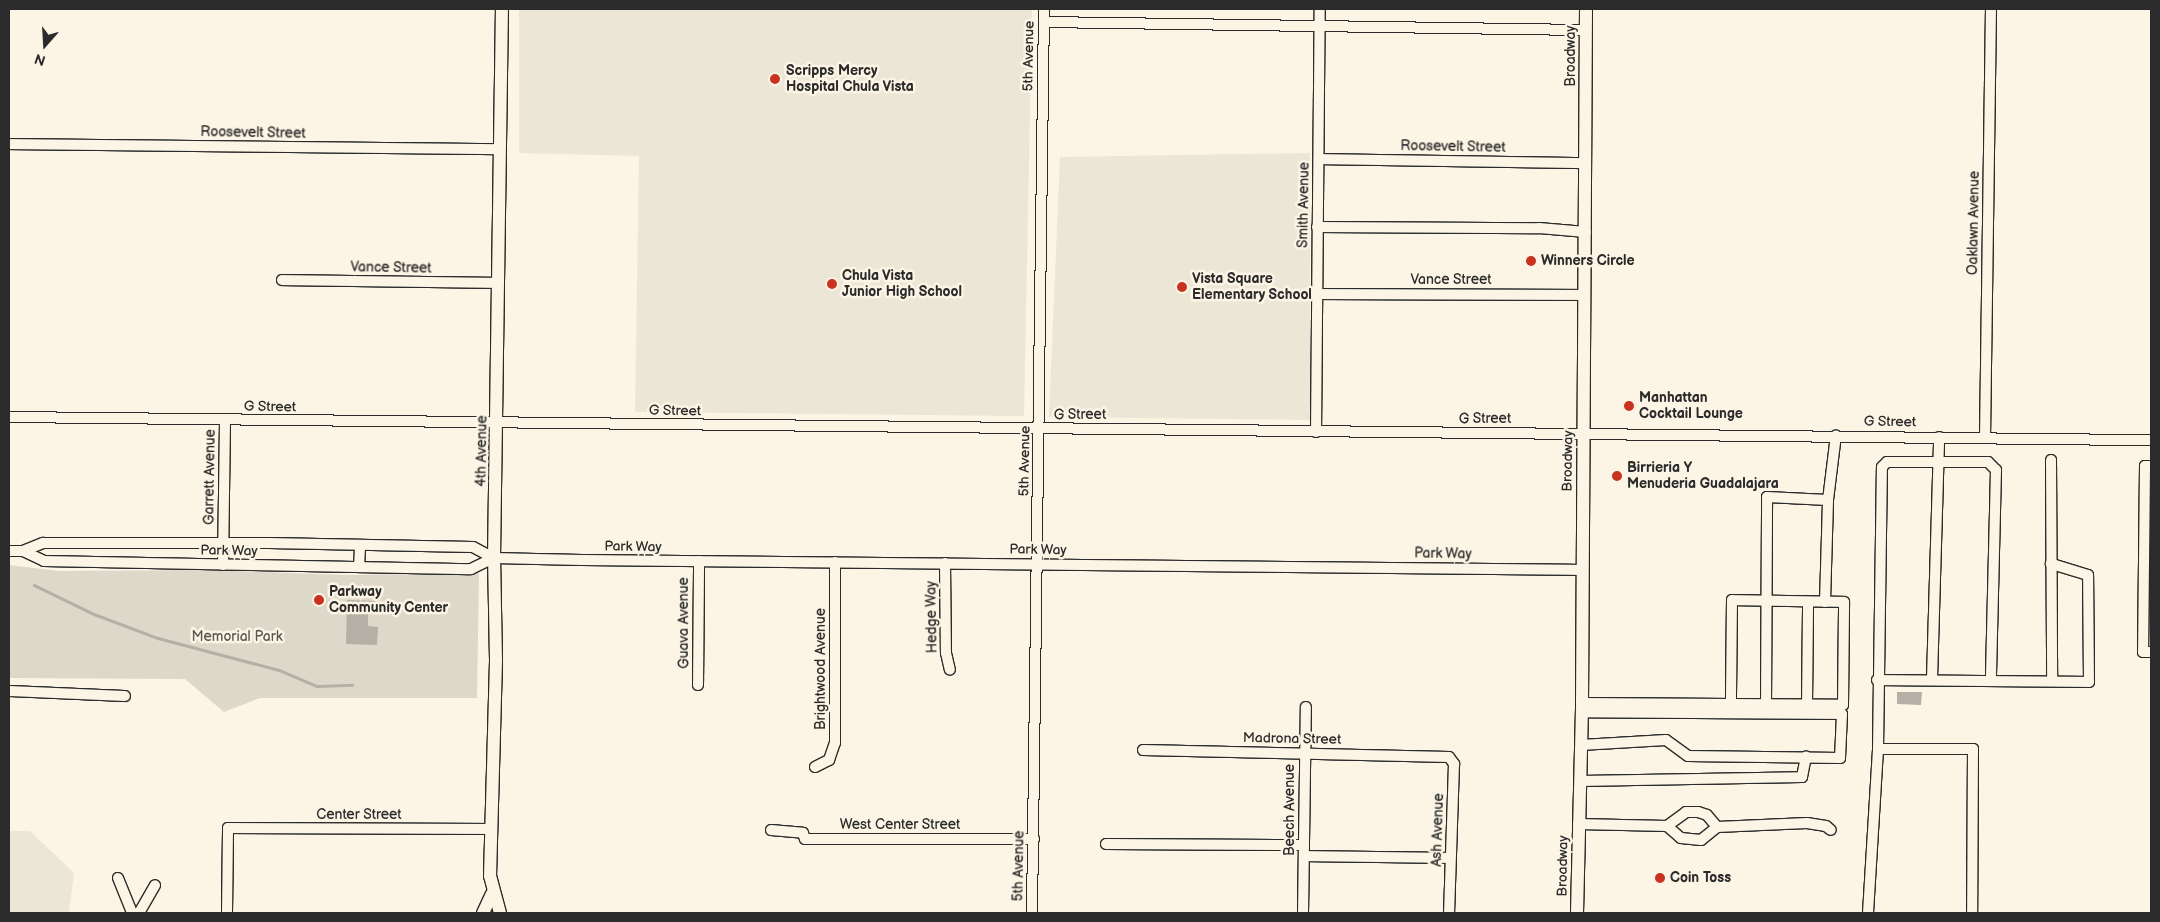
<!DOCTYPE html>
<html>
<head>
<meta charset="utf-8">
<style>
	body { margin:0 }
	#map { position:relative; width:2160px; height:922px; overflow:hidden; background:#fcf5e5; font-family:"Balsamiq Sans",sans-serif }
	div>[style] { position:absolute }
	.built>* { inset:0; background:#ece6d7 }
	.green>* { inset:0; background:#ded8ca }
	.water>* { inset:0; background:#b4b0a5 }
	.stream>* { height:2.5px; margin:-1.25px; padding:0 1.25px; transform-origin:1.25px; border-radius:1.25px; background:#b4b0a5 }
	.roads { filter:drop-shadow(1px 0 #2b2b2b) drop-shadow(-1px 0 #2b2b2b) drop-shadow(0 1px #2b2b2b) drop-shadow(0 -1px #2b2b2b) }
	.minor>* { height:10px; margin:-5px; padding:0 5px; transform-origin:5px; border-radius:5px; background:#fcf5e5 }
	.major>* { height:12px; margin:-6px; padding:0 6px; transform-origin:6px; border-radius:6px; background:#fcf5e5 }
	.dots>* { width:14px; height:14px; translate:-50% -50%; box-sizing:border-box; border:2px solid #fcf5e5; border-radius:50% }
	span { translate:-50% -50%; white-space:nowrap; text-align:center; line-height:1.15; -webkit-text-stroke:5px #fcf5e5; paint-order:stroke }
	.street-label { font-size:14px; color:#2b2b2b }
	.poi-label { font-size:14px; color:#2b2b2b; font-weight:700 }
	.left { translate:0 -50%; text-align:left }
	.park-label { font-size:14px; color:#585653 }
	.frame { position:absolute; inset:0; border:10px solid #2b2b2b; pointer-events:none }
	.north { position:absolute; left:20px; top:20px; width:50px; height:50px; -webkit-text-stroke:4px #fcf5e5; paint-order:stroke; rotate:199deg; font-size:14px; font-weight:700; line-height:20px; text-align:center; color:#2b2b2b }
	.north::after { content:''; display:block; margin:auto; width:18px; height:22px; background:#2b2b2b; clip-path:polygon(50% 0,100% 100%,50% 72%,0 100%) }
</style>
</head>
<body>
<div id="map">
	<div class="built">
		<i style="clip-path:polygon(519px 9px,1032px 9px,1024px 416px,635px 412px,639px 156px,519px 153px)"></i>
		<i style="clip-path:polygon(1310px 153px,1310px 420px,1049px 417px,1060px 157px)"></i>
		<i style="clip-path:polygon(9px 831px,30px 831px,74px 873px,69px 913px,9px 913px)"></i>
	</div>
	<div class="green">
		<i style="clip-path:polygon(9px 565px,59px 571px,206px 570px,348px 575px,479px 573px,477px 698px,260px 698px,224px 712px,185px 679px,9px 678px)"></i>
	</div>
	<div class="water">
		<i style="clip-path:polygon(347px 600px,378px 601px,378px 612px,368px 612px,368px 626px,378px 627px,377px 645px,346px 644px)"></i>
		<i style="clip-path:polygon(1897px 692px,1922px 692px,1921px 705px,1897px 704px)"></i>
	</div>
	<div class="stream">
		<i style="left:34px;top:585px;width:67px;rotate:25.8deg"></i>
		<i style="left:94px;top:614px;width:68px;rotate:20.6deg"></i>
		<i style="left:158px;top:638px;width:125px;rotate:14.8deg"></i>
		<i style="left:279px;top:670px;width:41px;rotate:22.8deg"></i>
		<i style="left:317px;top:686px;width:35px;rotate:-2deg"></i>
	</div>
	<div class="roads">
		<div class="minor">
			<i style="left:1044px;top:22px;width:542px;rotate:0.85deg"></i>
			<i style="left:9px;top:144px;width:489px;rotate:0.6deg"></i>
			<i style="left:1319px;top:159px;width:267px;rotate:0.9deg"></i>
			<i style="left:1317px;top:227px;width:222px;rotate:0.3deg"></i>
			<i style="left:1539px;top:228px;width:47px;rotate:4.9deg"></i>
			<i style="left:282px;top:280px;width:217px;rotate:0.8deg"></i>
			<i style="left:1317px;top:294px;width:268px;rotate:0.2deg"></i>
			<i style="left:9px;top:417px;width:2142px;rotate:0.62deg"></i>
			<i style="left:1316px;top:432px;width:423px;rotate:-89.5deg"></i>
			<i style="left:1985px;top:438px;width:429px;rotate:-89.2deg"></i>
			<i style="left:2051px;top:460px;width:221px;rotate:89.7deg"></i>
			<i style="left:2151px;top:466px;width:6px;rotate:180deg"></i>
			<i style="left:2145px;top:466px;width:186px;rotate:90.6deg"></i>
			<i style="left:2143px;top:652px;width:8px"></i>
			<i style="left:9px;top:551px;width:14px"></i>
			<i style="left:23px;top:551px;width:22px;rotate:-22deg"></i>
			<i style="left:43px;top:543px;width:226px"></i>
			<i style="left:269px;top:543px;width:204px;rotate:1.1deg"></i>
			<i style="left:473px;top:547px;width:24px;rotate:28deg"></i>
			<i style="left:494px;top:558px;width:88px;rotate:1.3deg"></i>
			<i style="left:582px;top:560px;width:999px;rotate:0.57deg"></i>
			<i style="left:23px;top:551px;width:23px;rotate:25deg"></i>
			<i style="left:44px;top:561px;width:427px;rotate:1.1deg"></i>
			<i style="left:471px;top:569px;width:25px;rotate:-26deg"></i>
			<i style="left:945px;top:563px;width:90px;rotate:89.4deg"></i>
			<i style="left:946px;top:653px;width:17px;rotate:77deg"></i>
			<i style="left:223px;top:565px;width:145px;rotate:-89.2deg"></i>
			<i style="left:359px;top:567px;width:21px;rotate:-87deg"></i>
			<i style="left:1825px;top:602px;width:102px;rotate:-88.3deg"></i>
			<i style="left:1828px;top:500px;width:65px;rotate:-83deg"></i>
			<i style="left:1932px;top:679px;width:242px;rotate:-88.3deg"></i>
			<i style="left:1877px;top:680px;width:212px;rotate:0.5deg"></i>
			<i style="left:2089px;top:682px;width:107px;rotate:-90.5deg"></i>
			<i style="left:2088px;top:575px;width:39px;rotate:-163deg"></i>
			<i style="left:698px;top:685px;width:124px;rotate:-89.5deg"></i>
			<i style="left:9px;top:691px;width:116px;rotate:2.5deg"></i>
			<i style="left:1582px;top:703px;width:261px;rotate:0.4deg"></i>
			<i style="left:1843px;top:705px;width:103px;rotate:-89.4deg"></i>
			<i style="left:1844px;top:602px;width:112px;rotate:-179deg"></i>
			<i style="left:1732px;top:600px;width:104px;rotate:90.6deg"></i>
			<i style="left:1766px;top:705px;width:208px;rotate:-89.7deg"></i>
			<i style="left:1767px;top:497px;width:61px;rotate:2.8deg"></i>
			<i style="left:1807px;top:705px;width:103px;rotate:-89.4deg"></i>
			<i style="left:1581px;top:745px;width:85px;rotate:-3.4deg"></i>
			<i style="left:1666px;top:740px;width:27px;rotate:36deg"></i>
			<i style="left:1688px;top:756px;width:152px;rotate:0.8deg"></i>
			<i style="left:1840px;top:758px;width:44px;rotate:-87.4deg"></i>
			<i style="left:1842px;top:714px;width:260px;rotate:-179.6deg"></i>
			<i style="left:1878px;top:749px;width:95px"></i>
			<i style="left:1973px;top:749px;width:164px;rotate:90.3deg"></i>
			<i style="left:1143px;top:750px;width:306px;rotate:1.3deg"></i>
			<i style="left:1449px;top:757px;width:9px;rotate:54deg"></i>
			<i style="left:1454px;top:764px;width:149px;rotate:91.9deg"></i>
			<i style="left:815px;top:767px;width:16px;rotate:-27deg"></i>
			<i style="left:829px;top:760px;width:18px;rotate:-71deg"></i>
			<i style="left:835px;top:743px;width:181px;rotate:-90deg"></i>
			<i style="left:1580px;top:781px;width:222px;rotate:-1deg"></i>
			<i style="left:1802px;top:777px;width:21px;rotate:-79deg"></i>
			<i style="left:1578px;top:824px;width:89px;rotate:1.3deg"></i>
			<i style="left:1667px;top:826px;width:24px;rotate:-36deg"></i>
			<i style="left:1686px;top:812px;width:12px"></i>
			<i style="left:1698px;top:812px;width:9px;rotate:18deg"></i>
			<i style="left:1707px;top:815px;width:16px;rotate:50deg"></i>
			<i style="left:1667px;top:826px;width:18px;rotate:41deg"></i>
			<i style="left:1681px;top:838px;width:20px;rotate:6deg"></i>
			<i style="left:1701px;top:840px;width:21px;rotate:-39deg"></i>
			<i style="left:1717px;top:827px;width:90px;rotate:-2.5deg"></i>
			<i style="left:1807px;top:823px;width:19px;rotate:9deg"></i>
			<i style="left:1826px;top:826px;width:6px;rotate:39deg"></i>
			<i style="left:771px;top:830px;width:32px;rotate:5deg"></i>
			<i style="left:803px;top:833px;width:6px;rotate:72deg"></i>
			<i style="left:805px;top:839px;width:229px"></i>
			<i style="left:1106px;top:844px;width:198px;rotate:0.3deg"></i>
			<i style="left:1304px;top:856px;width:146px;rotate:0.8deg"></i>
			<i style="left:118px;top:878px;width:38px;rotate:68deg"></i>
			<i style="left:139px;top:913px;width:32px;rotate:-60deg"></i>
			<i style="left:227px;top:913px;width:85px;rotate:-89.3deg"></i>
			<i style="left:228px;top:828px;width:263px;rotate:0.2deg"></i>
			<i style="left:1032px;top:913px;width:904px;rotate:-89.24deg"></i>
			<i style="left:1303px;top:913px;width:206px;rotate:-89.2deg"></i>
			<i style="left:1868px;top:913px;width:164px;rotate:-86.5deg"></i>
			<i style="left:1878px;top:749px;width:282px;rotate:-89.2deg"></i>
			<i style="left:1882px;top:467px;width:7px;rotate:-45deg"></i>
			<i style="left:1887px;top:462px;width:101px"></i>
			<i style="left:1988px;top:462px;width:11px;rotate:45deg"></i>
			<i style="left:1996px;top:470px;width:210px;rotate:91.4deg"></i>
		</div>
		<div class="major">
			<i style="left:483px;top:913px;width:21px;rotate:-65deg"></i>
			<i style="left:500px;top:913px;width:38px;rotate:-105deg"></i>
			<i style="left:490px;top:876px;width:216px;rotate:-88.4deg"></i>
			<i style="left:496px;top:660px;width:102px;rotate:-91.1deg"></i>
			<i style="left:494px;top:558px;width:549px;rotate:-89.17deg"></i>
			<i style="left:1577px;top:913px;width:210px;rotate:-88.6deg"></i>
			<i style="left:1582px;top:703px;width:694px;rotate:-89.67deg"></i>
		</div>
	</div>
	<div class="dots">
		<i style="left:775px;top:79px;background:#c8321e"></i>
		<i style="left:1531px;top:261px;background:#c8321e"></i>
		<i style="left:832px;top:284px;background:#c8321e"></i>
		<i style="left:1182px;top:287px;background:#c8321e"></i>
		<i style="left:1629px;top:406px;background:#c8321e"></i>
		<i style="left:1617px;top:476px;background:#c8321e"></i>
		<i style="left:319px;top:600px;background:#c8321e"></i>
		<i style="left:1660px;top:878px;background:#c8321e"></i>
	</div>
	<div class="street-label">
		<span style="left:1029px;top:56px;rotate:-89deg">5th Avenue</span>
		<span style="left:1571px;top:56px;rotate:-90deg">Broadway</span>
		<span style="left:253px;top:133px;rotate:1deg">Roosevelt Street</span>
		<span style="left:1453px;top:147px;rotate:1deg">Roosevelt Street</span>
		<span style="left:1304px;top:205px;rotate:-89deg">Smith Avenue</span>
		<span style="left:1974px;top:223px;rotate:-89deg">Oaklawn Avenue</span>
		<span style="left:391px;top:268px;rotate:1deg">Vance Street</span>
		<span style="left:1451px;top:280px">Vance Street</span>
		<span style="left:270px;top:407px;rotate:1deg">G Street</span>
		<span style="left:675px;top:411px;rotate:1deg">G Street</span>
		<span style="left:1080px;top:415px">G Street</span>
		<span style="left:1485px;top:419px">G Street</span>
		<span style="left:1890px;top:422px;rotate:1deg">G Street</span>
		<span style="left:482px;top:451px;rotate:-89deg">4th Avenue</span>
		<span style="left:1025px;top:461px;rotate:-89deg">5th Avenue</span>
		<span style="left:1568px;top:461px;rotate:-89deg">Broadway</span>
		<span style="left:210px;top:477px;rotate:-89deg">Garrett Avenue</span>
		<span style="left:633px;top:547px;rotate:1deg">Park Way</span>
		<span style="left:1038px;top:550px;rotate:1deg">Park Way</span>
		<span style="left:229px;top:551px;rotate:1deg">Park Way</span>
		<span style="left:1443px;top:554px;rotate:1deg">Park Way</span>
		<span style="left:932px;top:617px;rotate:-91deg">Hedge Way</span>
		<span style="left:684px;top:623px;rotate:-90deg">Guava Avenue</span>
		<span style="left:821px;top:669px;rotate:-90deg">Brightwood Avenue</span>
		<span style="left:1292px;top:739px;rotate:1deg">Madrona Street</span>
		<span style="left:1290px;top:810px;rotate:-90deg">Beech Avenue</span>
		<span style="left:359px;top:815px">Center Street</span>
		<span style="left:900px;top:825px">West Center Street</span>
		<span style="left:1438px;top:830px;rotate:-88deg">Ash Avenue</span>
		<span style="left:1019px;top:866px;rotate:-89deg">5th Avenue</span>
		<span style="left:1563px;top:866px;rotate:-89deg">Broadway</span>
	</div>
	<div class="poi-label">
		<span class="left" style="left:786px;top:79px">Scripps Mercy<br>Hospital Chula Vista</span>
		<span class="left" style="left:1541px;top:261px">Winners Circle</span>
		<span class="left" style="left:842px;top:284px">Chula Vista<br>Junior High School</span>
		<span class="left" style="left:1192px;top:287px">Vista Square<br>Elementary School</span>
		<span class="left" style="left:1639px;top:406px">Manhattan<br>Cocktail Lounge</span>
		<span class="left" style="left:1627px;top:476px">Birrieria Y<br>Menuderia Guadalajara</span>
		<span class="left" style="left:329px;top:600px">Parkway<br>Community Center</span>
		<span class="left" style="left:1670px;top:878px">Coin Toss</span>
	</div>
	<div class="park-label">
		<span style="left:237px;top:637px">Memorial Park</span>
	</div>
	<div class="frame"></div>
	<div class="north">N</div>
</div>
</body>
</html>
